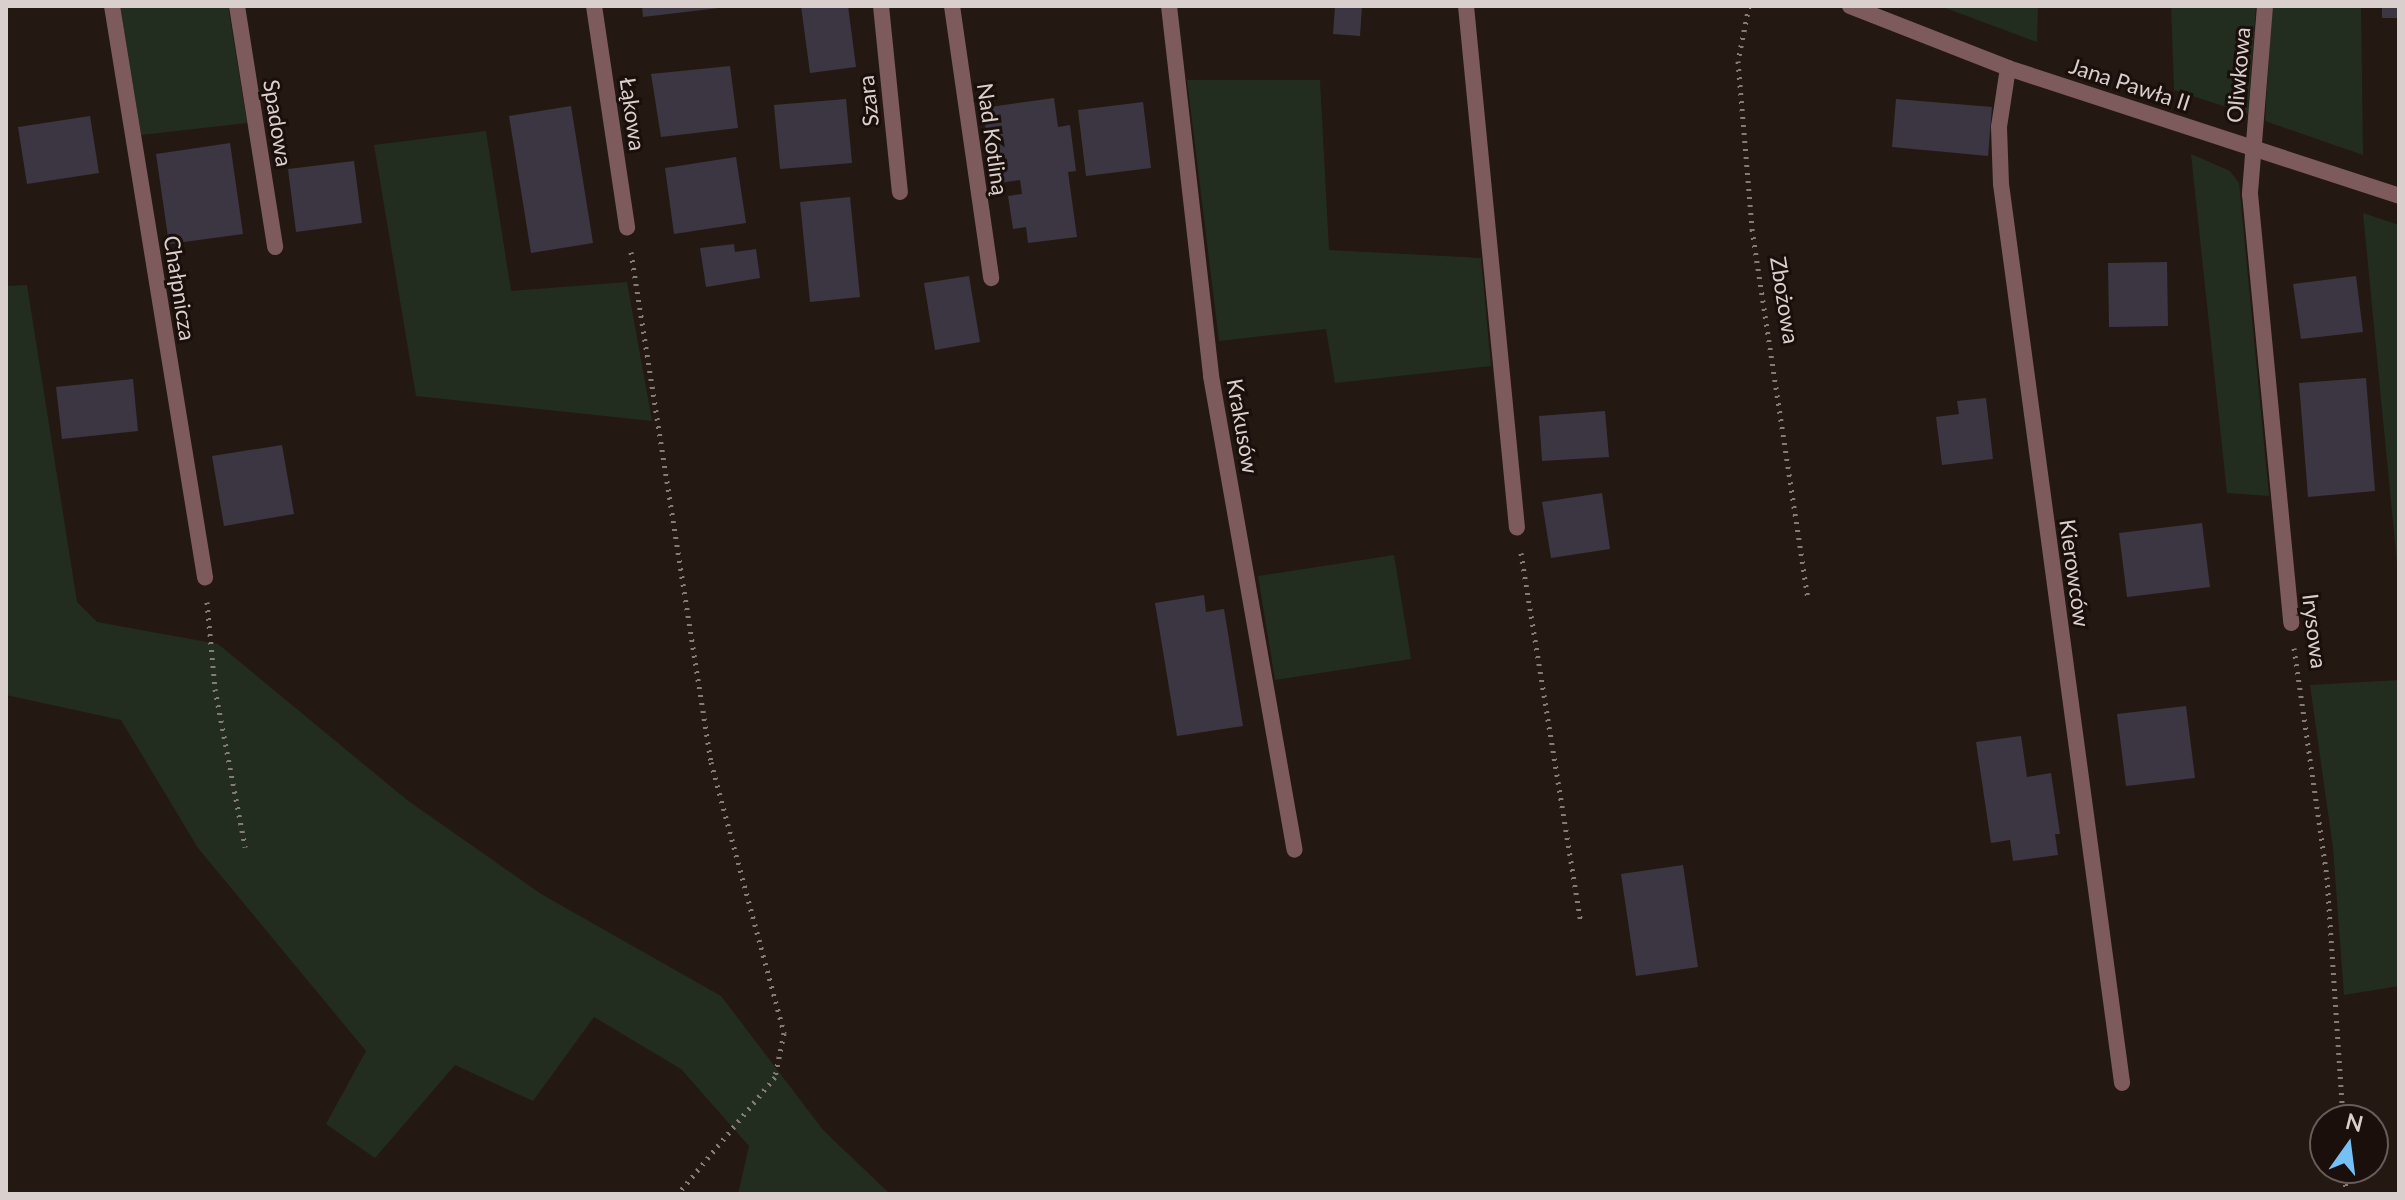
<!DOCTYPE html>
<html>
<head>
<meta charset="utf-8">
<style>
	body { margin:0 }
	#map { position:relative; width:2405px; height:1200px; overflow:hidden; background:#241813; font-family:Lato,sans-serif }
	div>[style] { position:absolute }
	.green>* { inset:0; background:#222d1f }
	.building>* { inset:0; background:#3c3642 }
	.path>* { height:5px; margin-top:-2.5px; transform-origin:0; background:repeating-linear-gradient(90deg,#857b77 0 2px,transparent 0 8px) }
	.service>* { height:16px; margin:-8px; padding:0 8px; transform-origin:8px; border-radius:8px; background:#7d5b5c }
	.minor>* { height:16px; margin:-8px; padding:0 8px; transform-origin:8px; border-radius:8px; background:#7d5b5c }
	.tertiary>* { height:16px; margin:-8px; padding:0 8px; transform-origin:8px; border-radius:8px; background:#7d5b5c }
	span { translate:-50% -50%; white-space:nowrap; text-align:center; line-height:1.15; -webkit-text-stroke:6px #1a0f0a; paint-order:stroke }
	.street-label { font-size:22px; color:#d9d0cd }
	.frame { position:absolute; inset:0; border:8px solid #d9d0cd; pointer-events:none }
	.north { position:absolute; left:2309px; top:1104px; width:80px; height:80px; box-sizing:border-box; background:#1a0f0a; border:2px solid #665c58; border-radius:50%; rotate:14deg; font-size:22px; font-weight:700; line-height:32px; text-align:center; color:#d9d0cd }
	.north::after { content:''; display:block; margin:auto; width:28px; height:36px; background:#75c0f6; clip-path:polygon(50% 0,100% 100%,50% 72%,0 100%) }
</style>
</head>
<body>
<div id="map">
	<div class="green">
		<i style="clip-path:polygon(120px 6px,228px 6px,247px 123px,141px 135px)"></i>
		<i style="clip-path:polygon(1940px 6px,2038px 6px,2037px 42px)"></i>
		<i style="clip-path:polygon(2171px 6px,2256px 6px,2248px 114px,2174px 90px)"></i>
		<i style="clip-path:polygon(2272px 6px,2361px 6px,2363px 155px,2265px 121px)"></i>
		<i style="clip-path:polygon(1187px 80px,1320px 80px,1329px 250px,1481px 258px,1491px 366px,1335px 383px,1326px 329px,1219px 341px)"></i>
		<i style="clip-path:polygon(486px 131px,511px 291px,627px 282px,652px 421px,416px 396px,374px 145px)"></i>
		<i style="clip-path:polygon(2191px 154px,2230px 171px,2239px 183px,2269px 496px,2227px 493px)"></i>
		<i style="clip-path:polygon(2363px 213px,2399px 225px,2399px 584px)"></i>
		<i style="clip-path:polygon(27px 285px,77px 602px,97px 622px,218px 644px,407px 800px,541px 894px,721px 996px,823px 1130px,890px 1194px,738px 1194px,749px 1146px,681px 1069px,594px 1017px,533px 1101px,455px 1065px,375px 1158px,326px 1124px,366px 1051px,198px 848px,121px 720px,6px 695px,6px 286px)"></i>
		<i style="clip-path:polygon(1394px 555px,1411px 659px,1275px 680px,1258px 576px)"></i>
		<i style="clip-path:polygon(2399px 680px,2399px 986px,2344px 995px,2333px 848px,2310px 685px)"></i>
	</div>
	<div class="building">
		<i style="clip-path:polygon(642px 6px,718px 6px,719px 8px,643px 17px)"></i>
		<i style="clip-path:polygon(801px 6px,848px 6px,856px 67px,810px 73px)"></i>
		<i style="clip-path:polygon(1335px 6px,1362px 6px,1360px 36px,1333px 34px)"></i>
		<i style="clip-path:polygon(2382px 6px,2399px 6px,2399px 18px,2382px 18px)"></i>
		<i style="clip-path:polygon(730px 66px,738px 128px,661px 137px,651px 74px)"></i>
		<i style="clip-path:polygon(1054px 98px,1058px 127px,1070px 125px,1076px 171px,1068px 172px,1077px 237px,1028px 243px,1026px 227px,1013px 229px,1008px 196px,1022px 194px,1020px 180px,993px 184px,983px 108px)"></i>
		<i style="clip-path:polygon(846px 99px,852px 163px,780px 169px,774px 105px)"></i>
		<i style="clip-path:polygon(1896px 99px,1992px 107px,1988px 156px,1892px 147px)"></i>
		<i style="clip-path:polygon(1143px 102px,1151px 168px,1086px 176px,1078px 110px)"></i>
		<i style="clip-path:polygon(571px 106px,593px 243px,531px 253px,509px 116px)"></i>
		<i style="clip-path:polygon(90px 116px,99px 173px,27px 184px,18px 127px)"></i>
		<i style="clip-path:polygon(230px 143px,243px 234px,169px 244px,156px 154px)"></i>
		<i style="clip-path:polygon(736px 157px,746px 223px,674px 234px,665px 168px)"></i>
		<i style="clip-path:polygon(354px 161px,362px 223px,296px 232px,288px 169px)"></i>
		<i style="clip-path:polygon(850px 197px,860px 297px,810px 302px,800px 202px)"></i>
		<i style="clip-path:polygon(734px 244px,735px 252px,756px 249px,760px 278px,706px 287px,700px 248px)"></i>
		<i style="clip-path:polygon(2167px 262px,2168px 326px,2109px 327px,2108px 263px)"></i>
		<i style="clip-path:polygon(969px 276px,980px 342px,935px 350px,924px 283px)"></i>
		<i style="clip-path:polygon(2356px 276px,2363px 332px,2301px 339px,2293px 284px)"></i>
		<i style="clip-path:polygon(2366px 378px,2375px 491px,2308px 497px,2299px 383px)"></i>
		<i style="clip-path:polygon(133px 379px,138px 431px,62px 439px,56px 387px)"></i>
		<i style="clip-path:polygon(1986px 398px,1993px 459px,1942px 465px,1936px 417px,1959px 414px,1957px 401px)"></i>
		<i style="clip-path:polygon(1605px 411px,1609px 457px,1542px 461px,1539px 416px)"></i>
		<i style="clip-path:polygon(282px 445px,294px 514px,224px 526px,212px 456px)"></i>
		<i style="clip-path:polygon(1602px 493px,1610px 549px,1551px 558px,1542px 502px)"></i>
		<i style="clip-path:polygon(2202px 523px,2210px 587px,2127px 597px,2119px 533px)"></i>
		<i style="clip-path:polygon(1204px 595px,1206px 612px,1224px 609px,1243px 726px,1177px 736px,1155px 603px)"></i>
		<i style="clip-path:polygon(2186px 706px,2195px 778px,2126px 786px,2117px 714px)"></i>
		<i style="clip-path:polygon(2021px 736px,2027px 777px,2051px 773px,2060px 834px,2055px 834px,2058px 855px,2013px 861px,2010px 840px,1991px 843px,1976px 742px)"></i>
		<i style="clip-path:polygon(1683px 865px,1698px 967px,1636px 976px,1621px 874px)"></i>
	</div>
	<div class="path">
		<i style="left:1749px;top:6px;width:56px;rotate:101.3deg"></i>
		<i style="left:1738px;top:61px;width:169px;rotate:85.2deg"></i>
		<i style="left:1752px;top:229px;width:375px;rotate:81.4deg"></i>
		<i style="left:631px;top:252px;width:516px;rotate:81.09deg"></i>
		<i style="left:711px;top:762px;width:281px;rotate:74.9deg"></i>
		<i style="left:784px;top:1033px;width:45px;rotate:101.6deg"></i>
		<i style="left:775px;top:1077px;width:152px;rotate:129.7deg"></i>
		<i style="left:1521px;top:553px;width:375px;rotate:80.8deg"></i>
		<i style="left:207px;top:602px;width:87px;rotate:84.7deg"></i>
		<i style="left:215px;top:689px;width:161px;rotate:79.2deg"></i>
		<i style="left:2294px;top:648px;width:231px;rotate:81.8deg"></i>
		<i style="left:2327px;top:877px;width:244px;rotate:86.2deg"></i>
		<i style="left:2345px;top:1168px;width:26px;rotate:88deg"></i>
	</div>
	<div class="service">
		<i style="left:952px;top:6px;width:275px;rotate:81.8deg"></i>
	</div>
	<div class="minor">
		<i style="left:112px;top:6px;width:579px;rotate:80.75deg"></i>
		<i style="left:237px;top:6px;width:244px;rotate:81deg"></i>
		<i style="left:594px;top:6px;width:224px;rotate:81.5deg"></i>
		<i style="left:881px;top:6px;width:187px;rotate:84.2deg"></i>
		<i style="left:1169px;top:6px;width:372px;rotate:83.5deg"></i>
		<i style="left:1211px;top:376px;width:481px;rotate:80deg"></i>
		<i style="left:1466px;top:6px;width:524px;rotate:84.42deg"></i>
		<i style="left:2265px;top:6px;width:189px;rotate:94.6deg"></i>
		<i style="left:2250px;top:194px;width:431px;rotate:84.5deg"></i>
		<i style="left:2008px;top:68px;width:60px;rotate:98.7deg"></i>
		<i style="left:1999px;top:127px;width:57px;rotate:88deg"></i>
		<i style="left:2001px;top:184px;width:907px;rotate:82.33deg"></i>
	</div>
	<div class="tertiary">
		<i style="left:1850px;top:6px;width:170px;rotate:21.4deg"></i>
		<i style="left:2008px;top:68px;width:411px;rotate:18.1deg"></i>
	</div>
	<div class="street-label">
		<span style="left:2238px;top:75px;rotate:-85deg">Oliwkowa</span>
		<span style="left:2130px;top:84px;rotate:18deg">Jana Pawła II</span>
		<span style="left:868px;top:101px;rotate:-96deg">Szara</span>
		<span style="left:633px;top:114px;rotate:82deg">Łąkowa</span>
		<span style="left:278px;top:123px;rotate:81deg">Spadowa</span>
		<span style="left:993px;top:139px;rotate:82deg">Nad Kotliną</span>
		<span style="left:180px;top:288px;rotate:81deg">Chałpnicza</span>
		<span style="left:1785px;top:300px;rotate:81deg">Zbożowa</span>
		<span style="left:1243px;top:426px;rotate:80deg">Krakusów</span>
		<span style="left:2075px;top:573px;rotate:82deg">Kierowców</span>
		<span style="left:2315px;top:631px;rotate:83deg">Irysowa</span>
	</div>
	<div class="frame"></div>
	<div class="north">N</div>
</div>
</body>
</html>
